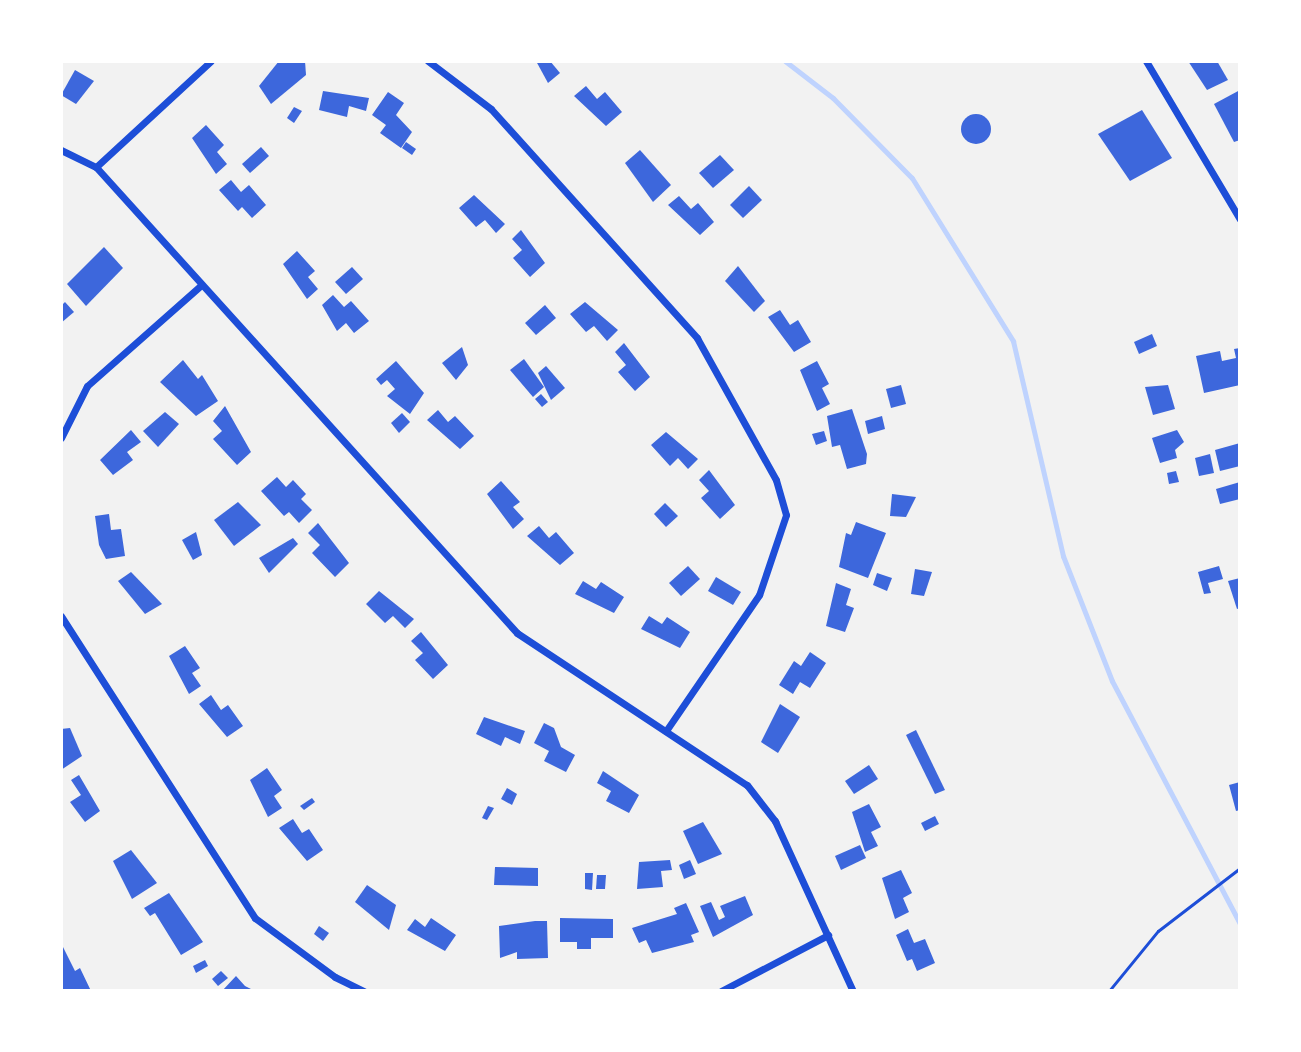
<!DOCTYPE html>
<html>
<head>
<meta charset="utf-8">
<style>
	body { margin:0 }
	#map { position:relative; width:1301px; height:1052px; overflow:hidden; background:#f2f2f2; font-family:"Public Sans",sans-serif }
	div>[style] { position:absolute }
	.stream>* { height:5px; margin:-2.5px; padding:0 2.5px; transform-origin:2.5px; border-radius:2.5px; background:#bfd3fe }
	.building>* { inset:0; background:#3d67dc }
	.round { border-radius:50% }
	.path>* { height:2.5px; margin:-1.25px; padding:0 1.25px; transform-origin:1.25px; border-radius:1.25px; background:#1d4ed8 }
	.minor>* { height:7px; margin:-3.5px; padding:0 3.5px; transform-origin:3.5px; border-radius:3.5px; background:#1d4ed8 }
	span { translate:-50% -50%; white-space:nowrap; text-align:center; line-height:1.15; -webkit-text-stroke:5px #fff; paint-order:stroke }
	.frame { position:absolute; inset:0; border:63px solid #fff; pointer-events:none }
</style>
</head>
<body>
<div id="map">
	<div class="stream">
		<i style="left:785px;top:61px;width:61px;rotate:37.6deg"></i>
		<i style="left:833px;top:98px;width:112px;rotate:45.4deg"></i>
		<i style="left:912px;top:178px;width:192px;rotate:58.2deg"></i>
		<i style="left:1013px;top:341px;width:221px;rotate:76.9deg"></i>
		<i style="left:1063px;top:556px;width:134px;rotate:68.6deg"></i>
		<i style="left:1112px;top:681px;width:275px;rotate:62.2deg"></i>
	</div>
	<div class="building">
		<i style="clip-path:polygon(279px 61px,305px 61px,306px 75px,271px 104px,259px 86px)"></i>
		<i style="clip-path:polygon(536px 61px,550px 61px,560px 73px,548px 83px)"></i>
		<i style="clip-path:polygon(1188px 61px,1217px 61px,1228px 80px,1207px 90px)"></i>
		<i style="clip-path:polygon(75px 70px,94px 81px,76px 104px,61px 95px)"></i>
		<i style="clip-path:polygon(586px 86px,597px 99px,605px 92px,622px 112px,606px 126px,574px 96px)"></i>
		<i style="clip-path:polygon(1240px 90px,1240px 140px,1234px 142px,1214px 104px)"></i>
		<i style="clip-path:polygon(323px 91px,369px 98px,366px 111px,349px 106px,347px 117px,319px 110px)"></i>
		<i style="clip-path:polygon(388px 92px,404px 103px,396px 115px,412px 132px,401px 148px,380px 133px,386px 125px,372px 115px)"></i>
		<i style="clip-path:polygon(294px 107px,302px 111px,294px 123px,287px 118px)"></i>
		<i style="clip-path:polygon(1142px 110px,1172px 158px,1130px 181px,1098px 134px)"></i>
		<i class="round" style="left:961px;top:114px;width:30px;height:30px"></i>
		<i style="clip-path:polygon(206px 125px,224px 145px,217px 152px,227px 164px,216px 174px,192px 138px)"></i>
		<i style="clip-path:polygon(406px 142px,416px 149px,412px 155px,402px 148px)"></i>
		<i style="clip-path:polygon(261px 147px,269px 156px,250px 173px,242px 164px)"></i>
		<i style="clip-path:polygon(640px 150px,671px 185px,653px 202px,625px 163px)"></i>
		<i style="clip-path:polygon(720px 155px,734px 170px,713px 188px,699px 173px)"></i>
		<i style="clip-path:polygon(231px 180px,241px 192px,249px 185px,266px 205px,252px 218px,242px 207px,238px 211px,219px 190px)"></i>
		<i style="clip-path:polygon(749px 186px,762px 200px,743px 218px,730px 205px)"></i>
		<i style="clip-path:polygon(474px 195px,505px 224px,496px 233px,485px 220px,476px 227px,459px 208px)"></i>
		<i style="clip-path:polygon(679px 196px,691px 209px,698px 203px,714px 222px,700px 235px,668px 205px)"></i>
		<i style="clip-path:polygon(521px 230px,545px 263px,530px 277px,513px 258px,522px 250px,512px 239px)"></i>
		<i style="clip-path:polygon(104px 247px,123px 268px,86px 306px,67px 284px)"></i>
		<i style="clip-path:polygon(297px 251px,315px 271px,308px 277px,318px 289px,307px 299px,283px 264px)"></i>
		<i style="clip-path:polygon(738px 266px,765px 301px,754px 312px,725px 281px)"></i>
		<i style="clip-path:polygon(352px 267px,363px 279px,346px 294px,335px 282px)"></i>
		<i style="clip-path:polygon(333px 295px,344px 307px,351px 301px,369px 321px,354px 333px,346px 323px,337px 331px,322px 305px)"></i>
		<i style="clip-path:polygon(65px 302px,74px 312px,61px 323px,61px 306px)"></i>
		<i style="clip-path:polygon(585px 302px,618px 330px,607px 341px,594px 326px,586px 332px,570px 314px)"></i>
		<i style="clip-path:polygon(545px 305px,556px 318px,536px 335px,525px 323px)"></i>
		<i style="clip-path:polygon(780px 310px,790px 325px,798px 320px,811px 342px,794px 352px,768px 317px)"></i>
		<i style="clip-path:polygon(1152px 334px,1157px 346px,1139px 354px,1134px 342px)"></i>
		<i style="clip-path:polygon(624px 343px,650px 377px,635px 391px,618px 372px,626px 365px,615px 352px)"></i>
		<i style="clip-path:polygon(462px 347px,468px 365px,456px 380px,442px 363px)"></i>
		<i style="clip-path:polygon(1240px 348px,1240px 385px,1204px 393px,1196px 356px,1220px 351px,1222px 361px,1236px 358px,1234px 349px)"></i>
		<i style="clip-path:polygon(524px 359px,544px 387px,533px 397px,510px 370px)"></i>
		<i style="clip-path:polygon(183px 360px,198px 379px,202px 375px,218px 401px,196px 416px,160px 382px)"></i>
		<i style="clip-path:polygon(396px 361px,424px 393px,410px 414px,387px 396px,395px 389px,387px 380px,381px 385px,376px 379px)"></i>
		<i style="clip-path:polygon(817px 361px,829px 384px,822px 388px,830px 404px,817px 411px,800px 370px)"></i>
		<i style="clip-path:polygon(546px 366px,565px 388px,551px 400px,538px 373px)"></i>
		<i style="clip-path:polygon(901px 385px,906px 404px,891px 408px,886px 389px)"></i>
		<i style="clip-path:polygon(1168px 385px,1175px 409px,1153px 415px,1145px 387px)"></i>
		<i style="clip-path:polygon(541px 394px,548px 402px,542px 407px,535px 399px)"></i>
		<i style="clip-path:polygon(225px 406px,251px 452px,237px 465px,213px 439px,222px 431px,213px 421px)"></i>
		<i style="clip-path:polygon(852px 409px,867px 454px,866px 464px,847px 469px,840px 445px,832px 447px,827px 416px)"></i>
		<i style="clip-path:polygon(438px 410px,448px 422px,455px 416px,474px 436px,460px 449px,427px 420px)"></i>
		<i style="clip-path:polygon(165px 412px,179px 424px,158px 447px,143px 431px)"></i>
		<i style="clip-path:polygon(402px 413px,410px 422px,399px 433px,391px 423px)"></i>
		<i style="clip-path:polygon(882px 416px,885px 429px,868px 434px,865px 421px)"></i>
		<i style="clip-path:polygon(131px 430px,141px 442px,127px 452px,133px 460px,113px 475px,100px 460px)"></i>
		<i style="clip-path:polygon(1177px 430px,1184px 442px,1175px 450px,1177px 458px,1160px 463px,1152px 438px)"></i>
		<i style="clip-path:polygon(824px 431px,827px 441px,816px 445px,812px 434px)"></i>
		<i style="clip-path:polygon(666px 432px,698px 459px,688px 469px,678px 458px,670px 466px,651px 445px)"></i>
		<i style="clip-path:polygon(1240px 443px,1240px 466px,1220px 471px,1215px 450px)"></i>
		<i style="clip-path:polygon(1210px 454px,1214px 473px,1199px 476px,1195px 458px)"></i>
		<i style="clip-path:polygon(709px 470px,735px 505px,720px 519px,701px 498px,709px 491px,699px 480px)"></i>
		<i style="clip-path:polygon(1176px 471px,1179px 482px,1169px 484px,1167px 473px)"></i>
		<i style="clip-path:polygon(277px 477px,286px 487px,293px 480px,306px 494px,301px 499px,312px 510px,299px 523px,289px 512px,284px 516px,261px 491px)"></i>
		<i style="clip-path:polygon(501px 481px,520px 502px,513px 507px,524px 519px,513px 529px,487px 494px)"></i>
		<i style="clip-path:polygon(1240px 482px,1240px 499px,1220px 504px,1216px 489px)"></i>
		<i style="clip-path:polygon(892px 494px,916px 497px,906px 517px,890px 516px)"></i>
		<i style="clip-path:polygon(238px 502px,261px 525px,234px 546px,214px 520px)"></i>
		<i style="clip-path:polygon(665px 503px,678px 516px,666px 527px,654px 514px)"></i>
		<i style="clip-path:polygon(109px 514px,111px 530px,121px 529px,125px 556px,106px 559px,99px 545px,95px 516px)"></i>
		<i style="clip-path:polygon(856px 522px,886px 533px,868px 578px,839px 567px,846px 533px,851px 535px)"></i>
		<i style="clip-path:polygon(318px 523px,349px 563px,335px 577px,312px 553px,320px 545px,308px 533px)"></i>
		<i style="clip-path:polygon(539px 526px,549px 538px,556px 532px,574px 553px,560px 565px,527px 536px)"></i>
		<i style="clip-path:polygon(196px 532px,202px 555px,193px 560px,182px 540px)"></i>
		<i style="clip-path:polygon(293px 538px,298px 544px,269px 573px,259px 558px)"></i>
		<i style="clip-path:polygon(688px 566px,700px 579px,681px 596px,669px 583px)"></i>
		<i style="clip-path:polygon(1219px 566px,1223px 579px,1208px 583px,1211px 593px,1204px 594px,1198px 572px)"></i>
		<i style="clip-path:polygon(915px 569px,932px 572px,924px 596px,911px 594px)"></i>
		<i style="clip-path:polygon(131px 572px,162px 604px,145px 614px,118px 581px)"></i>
		<i style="clip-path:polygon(877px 573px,892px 578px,887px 591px,873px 585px)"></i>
		<i style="clip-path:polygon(716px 577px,741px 592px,733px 605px,708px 591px)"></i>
		<i style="clip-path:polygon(1240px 578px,1240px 608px,1237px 609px,1228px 581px)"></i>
		<i style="clip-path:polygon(583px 581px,596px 589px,601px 582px,624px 597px,614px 613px,575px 594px)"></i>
		<i style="clip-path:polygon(836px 583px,851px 589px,846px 605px,854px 608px,845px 632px,826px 626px)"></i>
		<i style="clip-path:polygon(379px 591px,414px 619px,405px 628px,393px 616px,385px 623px,366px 604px)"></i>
		<i style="clip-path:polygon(649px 616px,662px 624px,667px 617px,690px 632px,680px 648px,641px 629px)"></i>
		<i style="clip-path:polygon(421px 632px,448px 665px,433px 679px,415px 660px,423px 653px,411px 641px)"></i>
		<i style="clip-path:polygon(185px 646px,200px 668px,192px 673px,201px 686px,189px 694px,169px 656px)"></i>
		<i style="clip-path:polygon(810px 652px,826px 663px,810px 688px,800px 682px,793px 694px,779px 685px,794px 661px,801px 666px)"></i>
		<i style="clip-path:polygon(211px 695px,221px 710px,228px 705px,243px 726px,227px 737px,199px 704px)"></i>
		<i style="clip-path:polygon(780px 704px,800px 717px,778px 753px,761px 742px)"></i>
		<i style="clip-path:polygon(484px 717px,525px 731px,520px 744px,505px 737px,501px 746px,476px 734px)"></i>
		<i style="clip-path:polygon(544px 723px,554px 728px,561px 747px,575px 755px,566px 772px,544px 761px,549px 751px,534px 743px)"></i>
		<i style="clip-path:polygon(70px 728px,82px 756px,61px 770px,61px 729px)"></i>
		<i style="clip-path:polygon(916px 730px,945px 790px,935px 794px,906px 735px)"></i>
		<i style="clip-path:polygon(869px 765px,878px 779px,854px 794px,845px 781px)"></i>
		<i style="clip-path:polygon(267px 768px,282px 790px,274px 796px,282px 808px,268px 817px,250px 780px)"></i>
		<i style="clip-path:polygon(603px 771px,639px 795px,629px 813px,606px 801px,611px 791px,597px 783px)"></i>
		<i style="clip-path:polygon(79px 775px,100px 811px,85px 822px,70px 802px,81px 795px,71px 780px)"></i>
		<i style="clip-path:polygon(1240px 782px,1240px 810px,1236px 811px,1229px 785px)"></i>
		<i style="clip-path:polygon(507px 788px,517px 794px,512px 805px,501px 799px)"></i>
		<i style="clip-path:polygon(312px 798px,315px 802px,304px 810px,300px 806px)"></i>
		<i style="clip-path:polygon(869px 804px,881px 827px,871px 832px,878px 846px,865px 852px,852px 812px)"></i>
		<i style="clip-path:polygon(488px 806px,494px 808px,487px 820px,482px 818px)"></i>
		<i style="clip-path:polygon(935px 816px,939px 824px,925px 831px,921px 823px)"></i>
		<i style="clip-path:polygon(293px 819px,302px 833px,309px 829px,323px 850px,307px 861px,279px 828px)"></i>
		<i style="clip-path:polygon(703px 822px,722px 854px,698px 864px,683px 831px)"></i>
		<i style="clip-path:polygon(860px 845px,866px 858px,841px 870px,835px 856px)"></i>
		<i style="clip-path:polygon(131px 850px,157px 883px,132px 899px,113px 861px)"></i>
		<i style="clip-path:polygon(670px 860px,672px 870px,661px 871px,663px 887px,637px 889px,639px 862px)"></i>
		<i style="clip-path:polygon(690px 860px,696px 874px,684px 879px,679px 865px)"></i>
		<i style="clip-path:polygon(495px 867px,538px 868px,538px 886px,494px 885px)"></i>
		<i style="clip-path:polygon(901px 870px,912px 893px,903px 898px,909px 912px,895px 919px,882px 878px)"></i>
		<i style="clip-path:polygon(585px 873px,593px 873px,592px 890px,585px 889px)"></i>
		<i style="clip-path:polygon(597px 875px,606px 875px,605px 889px,596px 889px)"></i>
		<i style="clip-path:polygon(367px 885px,396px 905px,389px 930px,355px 902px)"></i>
		<i style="clip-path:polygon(169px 893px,203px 942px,181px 955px,155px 913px,150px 916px,144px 908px)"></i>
		<i style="clip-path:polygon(745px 896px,753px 915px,713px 937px,700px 906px,711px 902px,719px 920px,725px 917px,720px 906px)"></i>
		<i style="clip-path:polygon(686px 903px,699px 932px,691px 935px,694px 942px,652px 953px,646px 940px,639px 943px,632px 928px,677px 914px,674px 908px)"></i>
		<i style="clip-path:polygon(431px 918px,456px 935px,445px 951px,407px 930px,415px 919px,425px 927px)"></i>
		<i style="clip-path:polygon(560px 918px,613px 919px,613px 938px,591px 938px,591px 949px,577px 949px,577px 942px,560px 942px)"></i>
		<i style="clip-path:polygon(535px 921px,547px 921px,548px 958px,517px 959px,517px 952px,500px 958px,499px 926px)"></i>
		<i style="clip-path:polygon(319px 926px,329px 933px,323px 941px,314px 934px)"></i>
		<i style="clip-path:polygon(908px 929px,914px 943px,925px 939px,935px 963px,917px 971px,912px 959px,907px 961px,896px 935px)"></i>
		<i style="clip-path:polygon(63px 947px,75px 971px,80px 968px,91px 991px,61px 991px)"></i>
		<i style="clip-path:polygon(205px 960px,208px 966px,196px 973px,193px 966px)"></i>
		<i style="clip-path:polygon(221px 971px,228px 978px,218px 986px,212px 979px)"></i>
		<i style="clip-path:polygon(236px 976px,245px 986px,255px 991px,222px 991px)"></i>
	</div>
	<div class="path">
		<i style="left:1109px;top:991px;width:77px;rotate:-50.8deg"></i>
		<i style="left:1158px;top:931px;width:103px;rotate:-37.5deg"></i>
	</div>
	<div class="minor">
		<i style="left:428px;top:61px;width:79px;rotate:37.3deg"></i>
		<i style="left:491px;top:109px;width:308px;rotate:48deg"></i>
		<i style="left:697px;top:338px;width:162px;rotate:60.9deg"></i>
		<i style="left:776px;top:480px;width:36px;rotate:74deg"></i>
		<i style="left:786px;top:515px;width:84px;rotate:108.6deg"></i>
		<i style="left:759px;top:595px;width:165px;rotate:124.4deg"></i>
		<i style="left:1146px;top:61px;width:184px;rotate:59.3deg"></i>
		<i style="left:61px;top:150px;width:39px;rotate:26deg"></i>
		<i style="left:96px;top:167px;width:628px;rotate:47.9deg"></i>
		<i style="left:517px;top:633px;width:276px;rotate:33.5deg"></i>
		<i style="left:747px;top:785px;width:46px;rotate:52.1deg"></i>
		<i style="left:775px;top:821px;width:187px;rotate:65.4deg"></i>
		<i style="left:96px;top:167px;width:156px;rotate:-42.7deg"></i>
		<i style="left:61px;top:438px;width:58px;rotate:-63.4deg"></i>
		<i style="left:87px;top:386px;width:152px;rotate:-41.5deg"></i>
		<i style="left:61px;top:616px;width:359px;rotate:57.3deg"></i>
		<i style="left:255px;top:918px;width:99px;rotate:36.4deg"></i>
		<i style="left:335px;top:977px;width:32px;rotate:26deg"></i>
		<i style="left:721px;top:991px;width:121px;rotate:-27.6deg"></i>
	</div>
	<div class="frame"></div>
</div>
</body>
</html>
